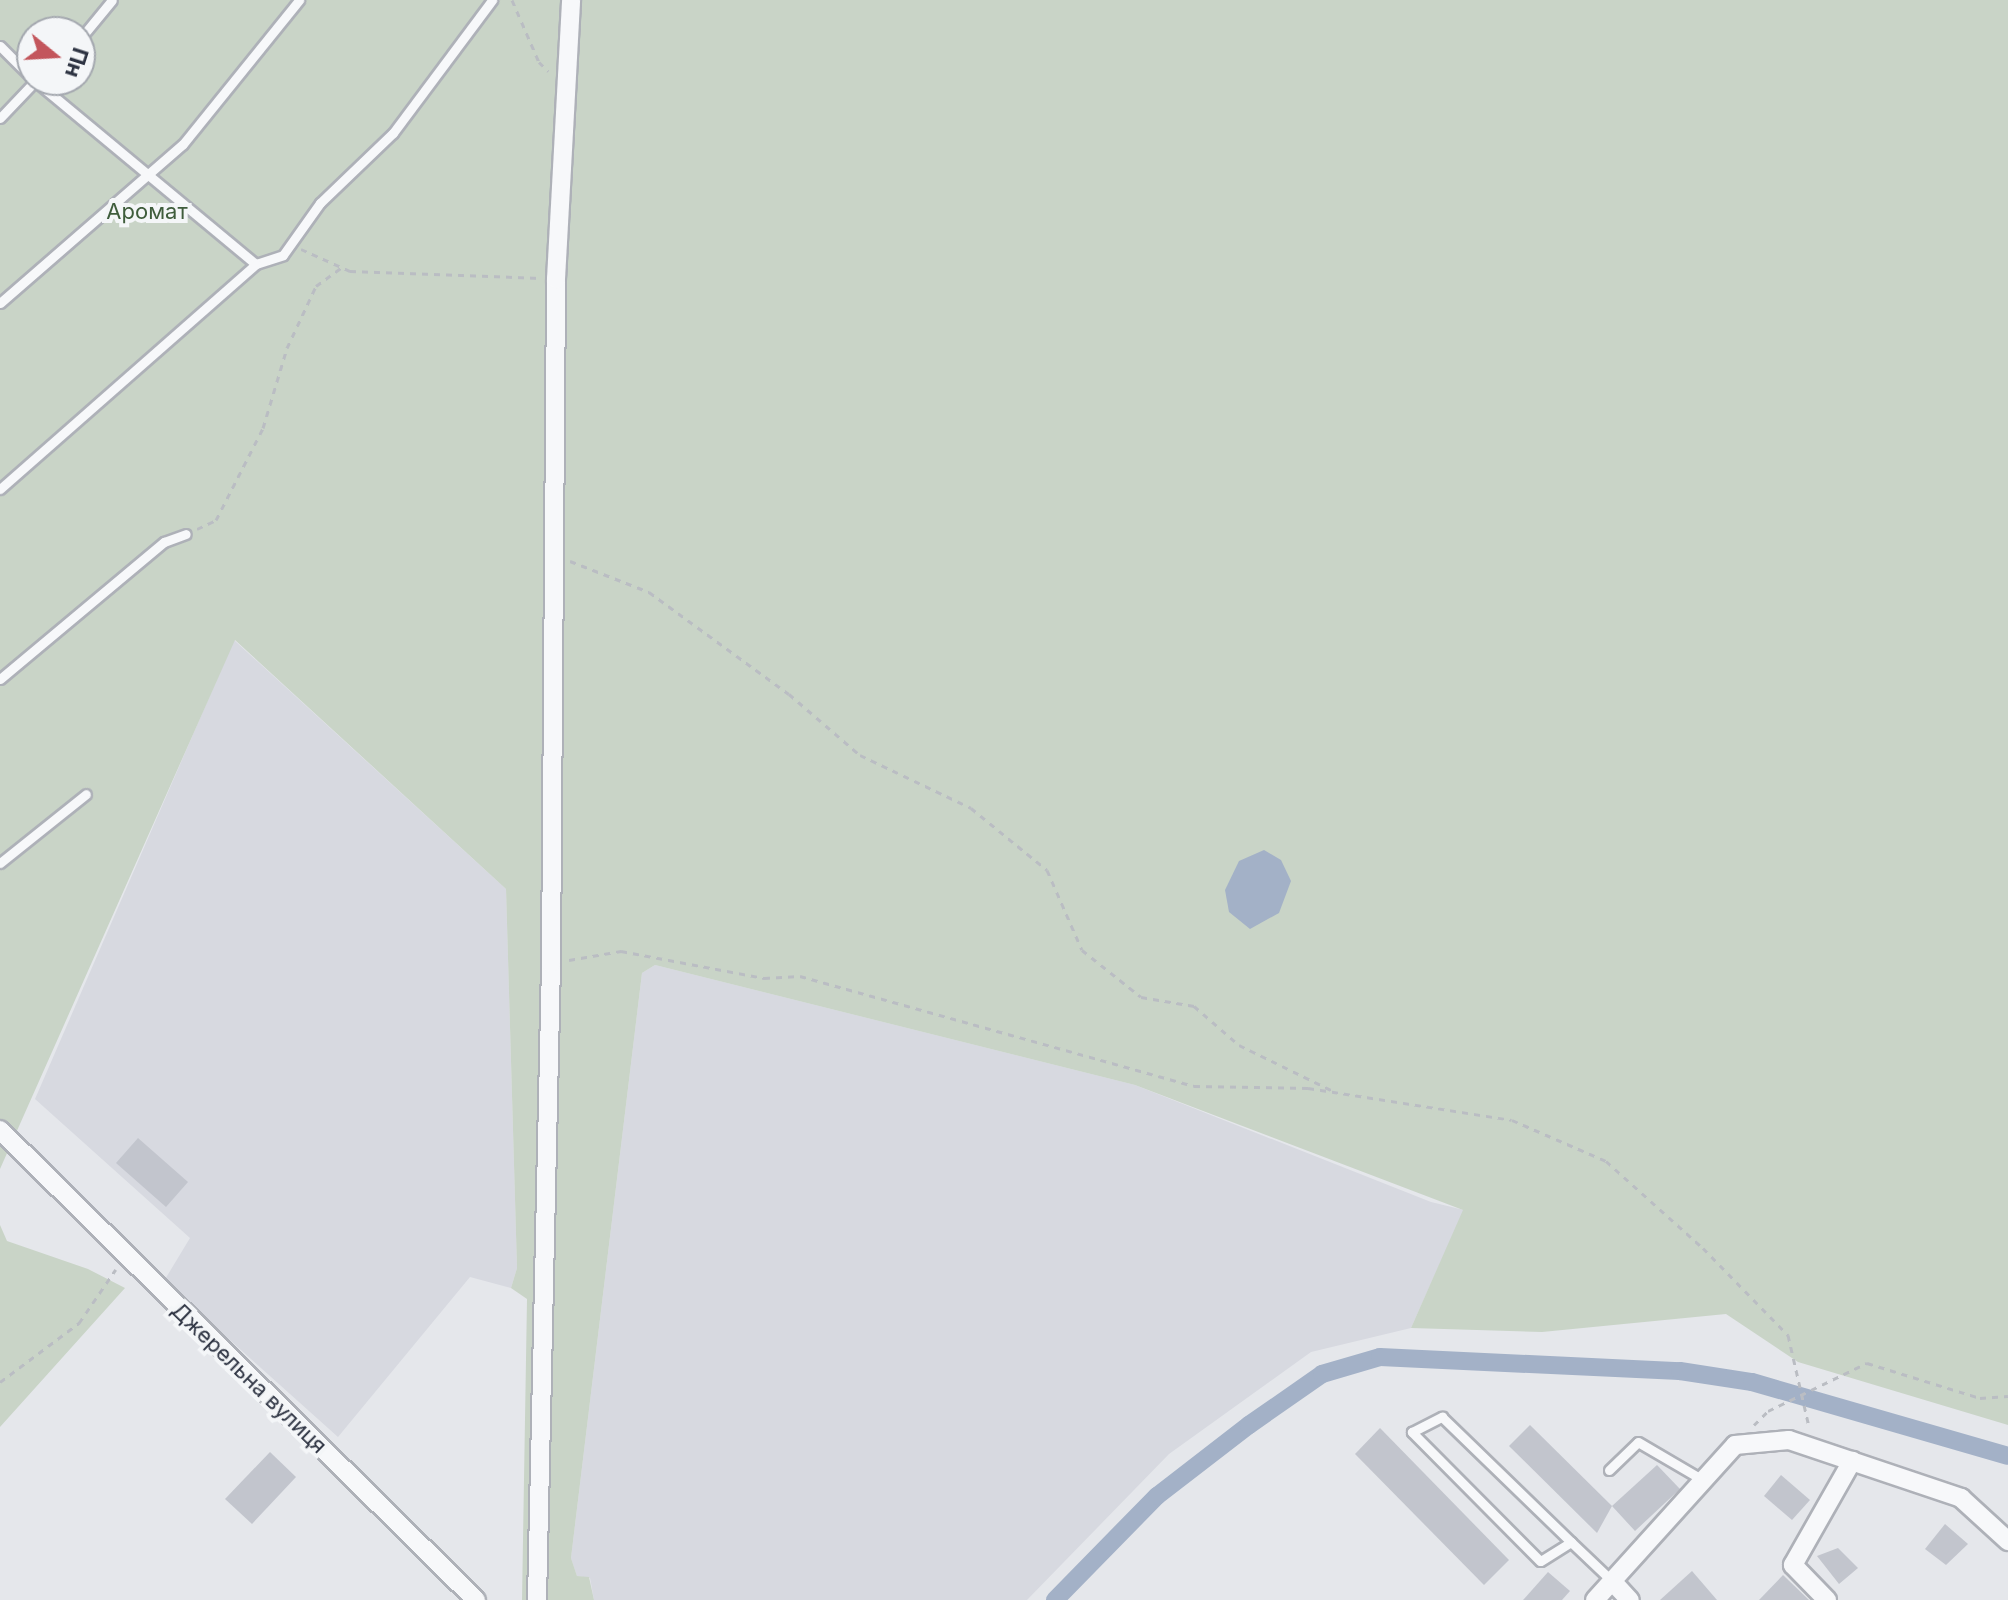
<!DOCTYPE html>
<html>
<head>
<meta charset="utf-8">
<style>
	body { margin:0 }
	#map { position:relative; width:2008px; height:1600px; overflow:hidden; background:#e5e7eb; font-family:Inter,sans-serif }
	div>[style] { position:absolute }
	.built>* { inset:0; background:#d7d9e0 }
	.green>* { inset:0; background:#c9d4c7 }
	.water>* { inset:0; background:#a3b1c7 }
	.canal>* { height:18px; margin:-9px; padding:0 9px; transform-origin:9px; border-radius:9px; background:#a3b1c7 }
	.building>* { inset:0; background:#c2c5cd }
	.path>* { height:3px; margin-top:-1.5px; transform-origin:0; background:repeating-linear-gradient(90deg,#babdc3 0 6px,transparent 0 12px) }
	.roads { filter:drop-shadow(2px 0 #aeb1b8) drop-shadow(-2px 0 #aeb1b8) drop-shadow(0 2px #aeb1b8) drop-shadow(0 -2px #aeb1b8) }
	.service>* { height:9px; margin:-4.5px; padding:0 4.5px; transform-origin:4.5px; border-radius:4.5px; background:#f7f8fa }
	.minor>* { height:18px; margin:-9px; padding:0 9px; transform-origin:9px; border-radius:9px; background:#f7f8fa }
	span { translate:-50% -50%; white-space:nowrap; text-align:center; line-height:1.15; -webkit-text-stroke:8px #f4f6f8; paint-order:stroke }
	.park-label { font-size:22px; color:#3f5d3c }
	.street-label { font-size:22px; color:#2d3342 }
	.north { position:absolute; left:16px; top:16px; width:80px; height:80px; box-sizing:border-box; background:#f4f6f8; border:2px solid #a4a8af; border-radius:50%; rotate:108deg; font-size:22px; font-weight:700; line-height:32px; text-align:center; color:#2d3342 }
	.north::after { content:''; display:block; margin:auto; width:28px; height:36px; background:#c3565c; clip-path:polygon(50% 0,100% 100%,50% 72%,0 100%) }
</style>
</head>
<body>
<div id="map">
	<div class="built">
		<i style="clip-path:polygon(234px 640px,506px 889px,517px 1268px,511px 1288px,470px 1277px,338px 1437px,164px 1281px,190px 1238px,35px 1099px)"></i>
		<i style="clip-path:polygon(655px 965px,1135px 1085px,1431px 1202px,1464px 1210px,1411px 1328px,1311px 1352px,1169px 1454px,1027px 1600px,594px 1600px,590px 1578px,577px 1576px,571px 1558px,642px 973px)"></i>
	</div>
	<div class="green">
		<i style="clip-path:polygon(evenodd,0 0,2008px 0,2008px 1425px,1798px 1362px,1726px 1314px,1542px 1332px,1411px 1328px,1463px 1210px,1135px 1085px,655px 965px,642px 973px,571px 1558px,577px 1576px,589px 1577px,594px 1600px,522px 1600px,527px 1299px,511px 1288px,517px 1268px,506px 889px,235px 640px,0 1169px,0 0,32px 32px,80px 32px,80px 80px,32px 80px,32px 32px)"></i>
		<i style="clip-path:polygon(0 1225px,7px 1241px,88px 1269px,125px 1288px,0 1427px)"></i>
	</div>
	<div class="water">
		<i style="clip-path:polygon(1264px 850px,1281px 860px,1291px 881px,1279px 913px,1250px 929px,1229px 912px,1225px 890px,1239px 861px)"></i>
	</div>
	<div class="canal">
		<i style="left:1055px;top:1600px;width:146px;rotate:-45.6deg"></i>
		<i style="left:1157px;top:1496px;width:116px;rotate:-37.7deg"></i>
		<i style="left:1249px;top:1425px;width:89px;rotate:-34.9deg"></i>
		<i style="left:1322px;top:1374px;width:60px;rotate:-16.3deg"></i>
		<i style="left:1380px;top:1357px;width:300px;rotate:2.7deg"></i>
		<i style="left:1680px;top:1371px;width:73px;rotate:8.7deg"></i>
		<i style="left:1752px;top:1382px;width:266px;rotate:16.1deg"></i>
	</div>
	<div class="building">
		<i style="clip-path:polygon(138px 1138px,188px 1182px,166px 1207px,116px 1163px)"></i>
		<i style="clip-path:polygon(1530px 1425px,1612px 1506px,1597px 1533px,1509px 1446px)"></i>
		<i style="clip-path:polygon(1380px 1428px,1509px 1560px,1484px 1585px,1355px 1454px)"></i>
		<i style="clip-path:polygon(270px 1452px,296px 1477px,252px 1524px,225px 1499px)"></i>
		<i style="clip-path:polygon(1657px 1465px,1680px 1489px,1635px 1531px,1612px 1506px)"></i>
		<i style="clip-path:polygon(1781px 1475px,1810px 1500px,1792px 1520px,1764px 1496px)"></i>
		<i style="clip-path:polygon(1945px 1524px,1968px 1544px,1946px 1565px,1925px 1549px)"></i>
		<i style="clip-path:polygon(1838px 1548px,1858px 1568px,1839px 1584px,1817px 1556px)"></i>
		<i style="clip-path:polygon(1692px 1571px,1717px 1600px,1660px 1600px)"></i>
		<i style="clip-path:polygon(1548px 1572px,1570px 1591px,1562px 1600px,1523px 1600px)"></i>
		<i style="clip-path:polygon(1783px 1575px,1809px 1600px,1759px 1600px)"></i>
	</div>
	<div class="path">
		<i style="left:512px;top:0;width:68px;rotate:66.5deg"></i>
		<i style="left:539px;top:62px;width:13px;rotate:45deg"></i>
		<i style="left:301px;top:249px;width:54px;rotate:24.2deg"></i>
		<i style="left:350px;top:271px;width:190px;rotate:2.1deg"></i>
		<i style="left:197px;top:529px;width:21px;rotate:-25deg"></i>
		<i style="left:216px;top:520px;width:103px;rotate:-62.9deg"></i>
		<i style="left:263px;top:428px;width:84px;rotate:-73.3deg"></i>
		<i style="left:287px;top:348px;width:68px;rotate:-64.9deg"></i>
		<i style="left:316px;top:286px;width:32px;rotate:-36deg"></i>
		<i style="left:570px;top:561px;width:85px;rotate:21.4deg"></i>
		<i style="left:649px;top:592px;width:173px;rotate:36.1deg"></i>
		<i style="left:789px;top:694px;width:94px;rotate:40.7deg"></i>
		<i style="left:860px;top:755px;width:123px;rotate:25.5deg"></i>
		<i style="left:971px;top:808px;width:98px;rotate:39.2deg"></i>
		<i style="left:1047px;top:870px;width:87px;rotate:66.4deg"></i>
		<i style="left:1082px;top:950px;width:75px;rotate:38.5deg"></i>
		<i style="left:1141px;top:997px;width:54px;rotate:9.6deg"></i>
		<i style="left:1194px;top:1006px;width:60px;rotate:40.9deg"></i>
		<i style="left:1239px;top:1045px;width:105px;rotate:26.1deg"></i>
		<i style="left:569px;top:960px;width:53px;rotate:-9.8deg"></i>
		<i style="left:621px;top:951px;width:146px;rotate:10.7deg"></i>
		<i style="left:764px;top:978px;width:36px;rotate:-3deg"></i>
		<i style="left:800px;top:976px;width:409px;rotate:15.6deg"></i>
		<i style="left:1194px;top:1086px;width:114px;rotate:1deg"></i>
		<i style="left:1308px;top:1088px;width:206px;rotate:8.9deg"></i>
		<i style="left:1512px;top:1120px;width:103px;rotate:23.6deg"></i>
		<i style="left:1606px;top:1161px;width:130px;rotate:41.9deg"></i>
		<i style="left:1703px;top:1248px;width:122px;rotate:45.7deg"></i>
		<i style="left:1788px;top:1335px;width:94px;rotate:77.1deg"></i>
		<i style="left:0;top:1382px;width:99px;rotate:-36.8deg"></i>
		<i style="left:79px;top:1323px;width:65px;rotate:-55.6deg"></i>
		<i style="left:1754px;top:1425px;width:20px;rotate:-45deg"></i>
		<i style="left:1768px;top:1411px;width:110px;rotate:-25.9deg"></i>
		<i style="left:1867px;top:1363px;width:118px;rotate:17.2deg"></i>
		<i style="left:1980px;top:1398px;width:28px;rotate:-4deg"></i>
	</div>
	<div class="roads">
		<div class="service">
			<i style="left:80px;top:39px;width:50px;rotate:-50.6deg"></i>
			<i style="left:0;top:46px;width:45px;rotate:45deg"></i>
			<i style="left:34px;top:80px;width:288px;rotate:39.7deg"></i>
			<i style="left:256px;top:264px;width:28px;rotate:-18deg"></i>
			<i style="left:283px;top:255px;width:64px;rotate:-54.6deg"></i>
			<i style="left:320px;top:203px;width:101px;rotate:-43.8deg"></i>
			<i style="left:393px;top:133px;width:166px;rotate:-53.3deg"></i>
			<i style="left:0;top:118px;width:52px;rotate:-46.5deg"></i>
			<i style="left:0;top:303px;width:242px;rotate:-41deg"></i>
			<i style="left:183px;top:144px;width:185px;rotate:-51.1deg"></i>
			<i style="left:0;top:489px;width:341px;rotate:-41.3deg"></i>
			<i style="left:0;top:679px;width:214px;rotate:-39.9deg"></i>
			<i style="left:164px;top:542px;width:23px;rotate:-20deg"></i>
			<i style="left:0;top:863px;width:110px;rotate:-38.7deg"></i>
			<i style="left:1609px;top:1470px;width:40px;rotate:-44deg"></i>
			<i style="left:1638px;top:1442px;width:75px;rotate:30.3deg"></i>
			<i style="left:1571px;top:1542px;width:36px;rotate:148deg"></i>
			<i style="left:1540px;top:1561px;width:182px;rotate:-134.8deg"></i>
			<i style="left:1412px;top:1432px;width:34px;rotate:-27deg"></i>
			<i style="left:1442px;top:1417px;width:180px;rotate:44.1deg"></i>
			<i style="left:1571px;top:1542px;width:57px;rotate:43.6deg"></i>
		</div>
		<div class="minor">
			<i style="left:0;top:1130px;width:669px;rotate:44.64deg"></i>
			<i style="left:1612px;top:1581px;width:26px;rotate:47deg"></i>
			<i style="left:537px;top:1600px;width:637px;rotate:-88.74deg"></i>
			<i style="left:551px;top:963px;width:684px;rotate:-89.58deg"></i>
			<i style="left:556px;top:279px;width:279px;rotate:-86.9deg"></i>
			<i style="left:1595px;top:1600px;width:209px;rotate:-47.9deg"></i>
			<i style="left:1735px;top:1445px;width:54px;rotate:-5.3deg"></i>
			<i style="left:1789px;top:1440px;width:182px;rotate:18.6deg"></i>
			<i style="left:1961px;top:1498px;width:64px;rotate:42.5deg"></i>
			<i style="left:1827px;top:1600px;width:49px;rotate:-134.2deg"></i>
			<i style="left:1793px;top:1565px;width:120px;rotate:-60.4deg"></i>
		</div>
	</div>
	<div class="park-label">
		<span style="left:147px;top:212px">Аромат</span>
	</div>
	<div class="street-label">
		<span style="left:249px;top:1378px;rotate:44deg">Джерельна вулиця</span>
	</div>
	<div class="north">Пн</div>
</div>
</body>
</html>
